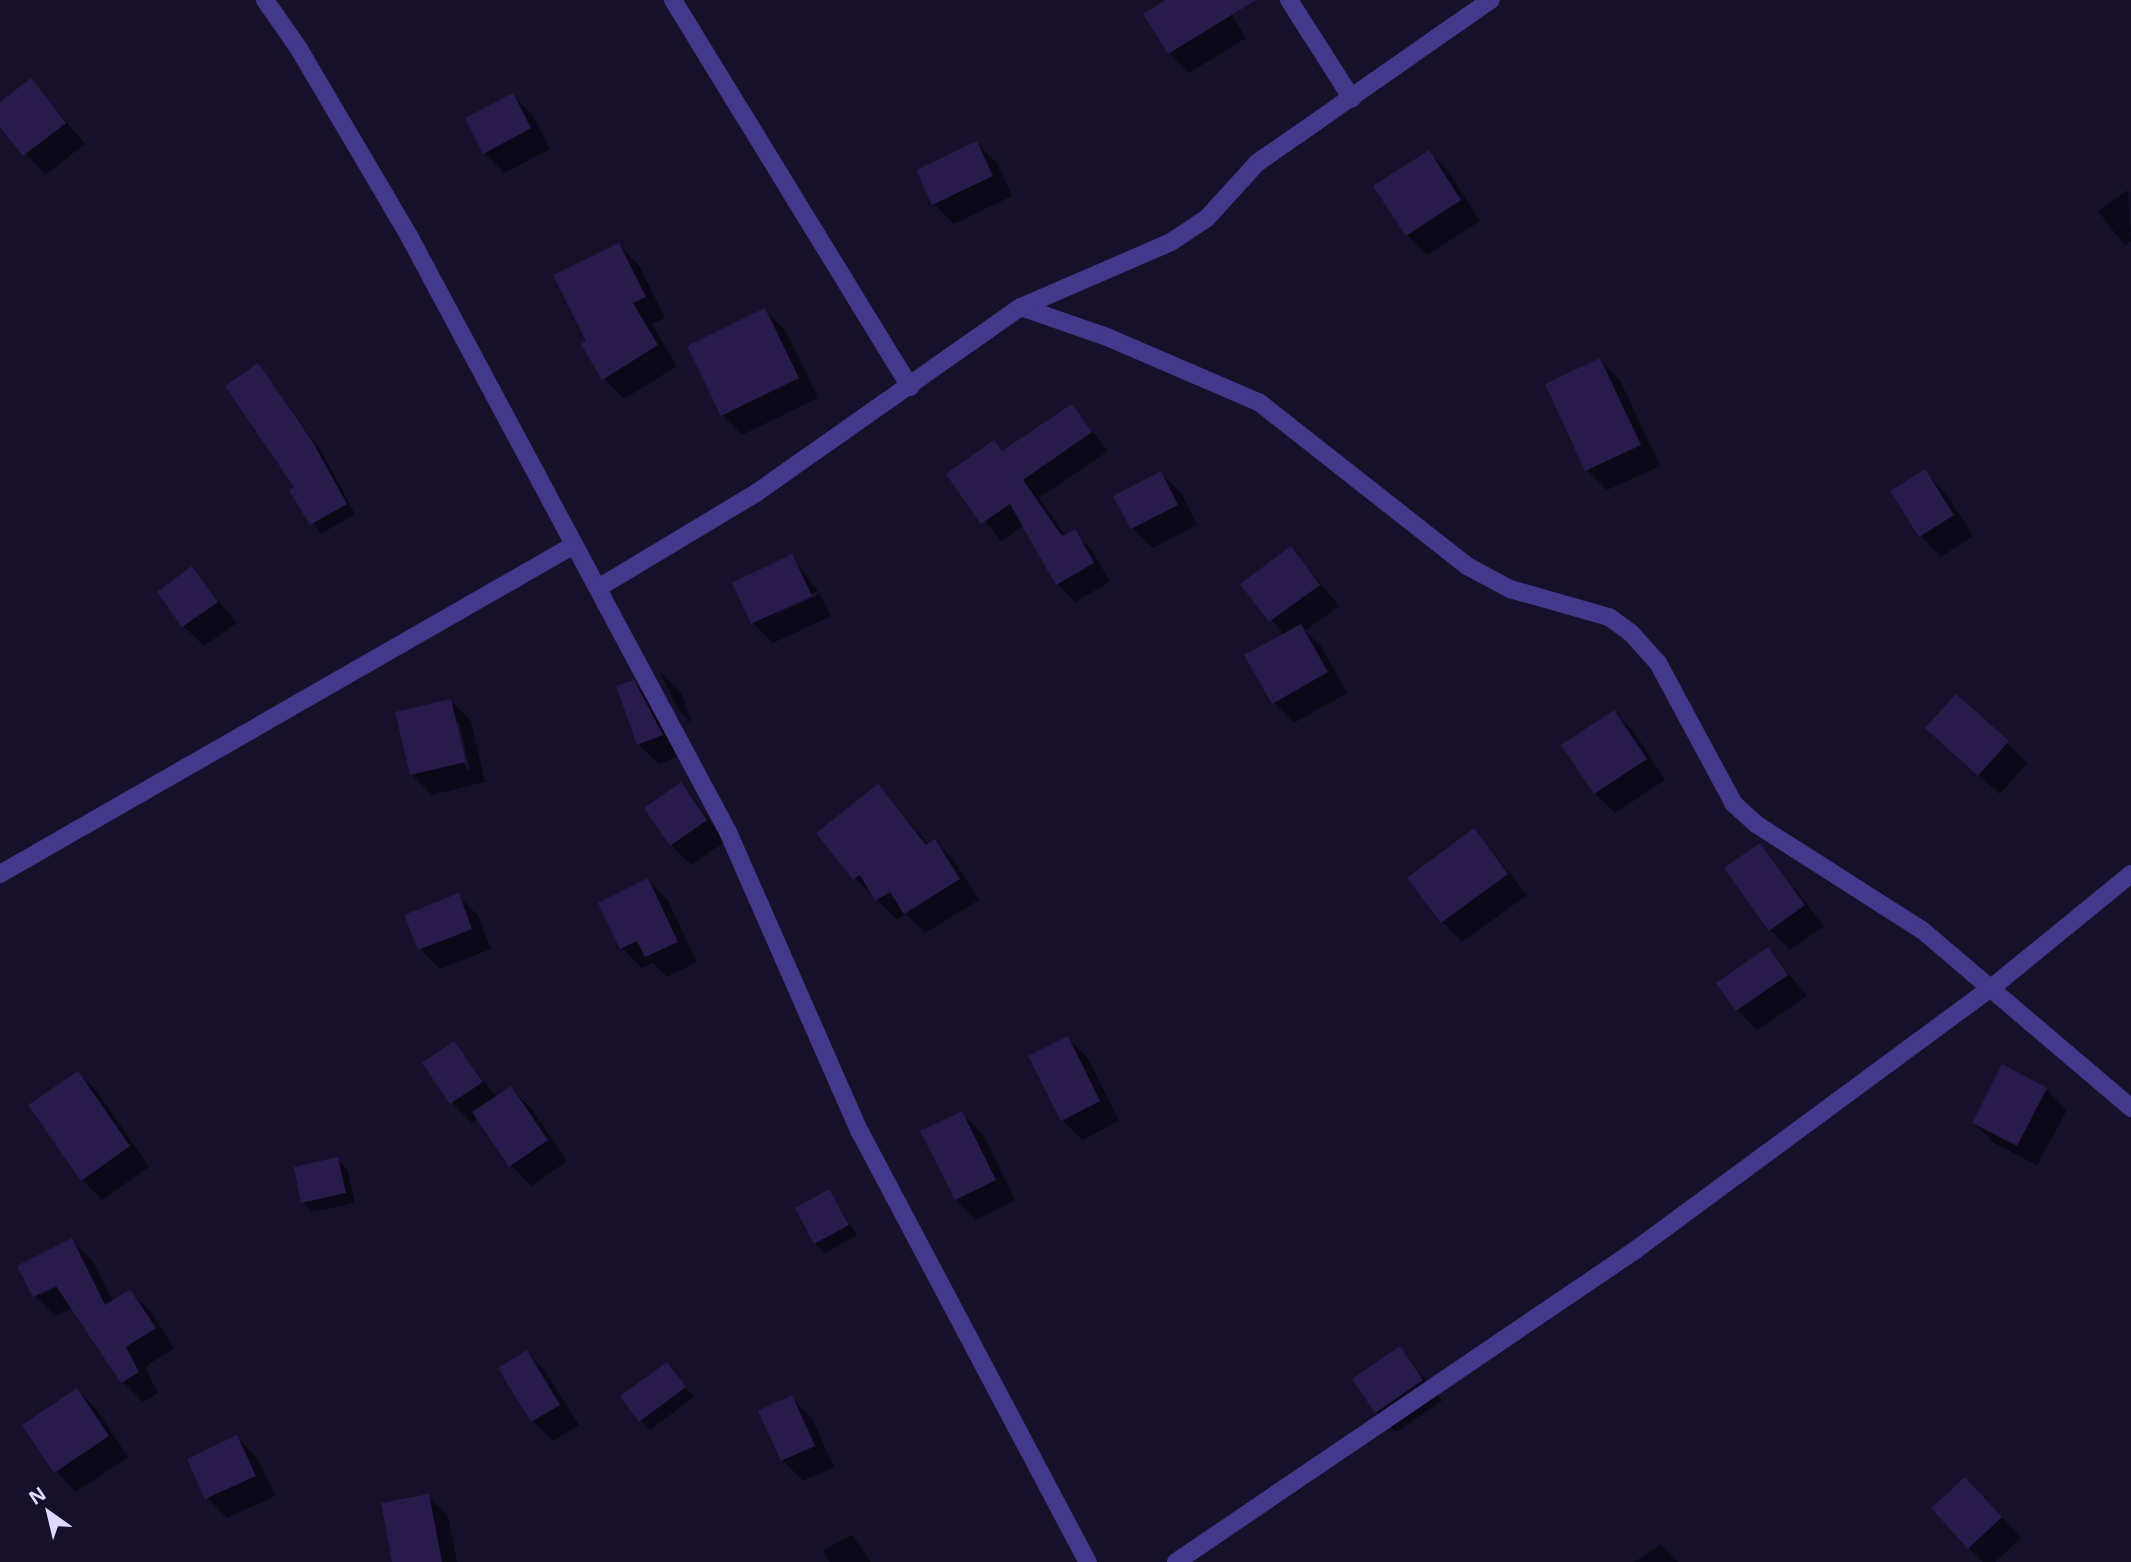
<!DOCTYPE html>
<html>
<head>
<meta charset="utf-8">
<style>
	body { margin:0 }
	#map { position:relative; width:2131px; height:1562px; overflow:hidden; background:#16102b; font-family:"Noto Sans",sans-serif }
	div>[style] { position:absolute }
	.shadow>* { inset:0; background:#0007 }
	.building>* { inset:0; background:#281b4c }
	.minor>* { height:18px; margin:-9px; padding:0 9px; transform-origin:9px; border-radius:9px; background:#42398b }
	span { translate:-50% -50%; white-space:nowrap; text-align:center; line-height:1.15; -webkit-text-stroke:6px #16102b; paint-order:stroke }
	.north { position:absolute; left:14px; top:1478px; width:70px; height:70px; -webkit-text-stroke:5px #16102b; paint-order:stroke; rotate:326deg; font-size:19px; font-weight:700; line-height:28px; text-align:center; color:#e0d9ff }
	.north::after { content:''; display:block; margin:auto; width:24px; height:32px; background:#e0d9ff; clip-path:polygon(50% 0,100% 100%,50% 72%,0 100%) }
</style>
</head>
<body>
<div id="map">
	<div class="shadow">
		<i style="clip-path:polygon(1169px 0,1223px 0,1246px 38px,1189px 73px,1169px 53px)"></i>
		<i style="clip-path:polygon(31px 80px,85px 144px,45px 175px,0 124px,0 104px)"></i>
		<i style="clip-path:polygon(513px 95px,533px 116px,550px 149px,504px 173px,484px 153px)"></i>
		<i style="clip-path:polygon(976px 143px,997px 163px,1012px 196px,954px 224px,934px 204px)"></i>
		<i style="clip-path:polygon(1429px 152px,1449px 172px,1480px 221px,1427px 255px,1407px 235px)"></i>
		<i style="clip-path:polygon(2128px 190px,2131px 241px,2125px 246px,2098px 211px)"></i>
		<i style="clip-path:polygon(618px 245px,639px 265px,665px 318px,652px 324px,677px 366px,624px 399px,604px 379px,588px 342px)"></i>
		<i style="clip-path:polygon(765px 310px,785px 330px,818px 398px,742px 435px,722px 415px)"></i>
		<i style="clip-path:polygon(1600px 360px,1620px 380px,1660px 466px,1607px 490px,1587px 470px)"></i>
		<i style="clip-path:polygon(258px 365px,321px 451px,355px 514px,321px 534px,291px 490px,296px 487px)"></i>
		<i style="clip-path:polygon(1072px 406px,1108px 451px,1039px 498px,1066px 536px,1074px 532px,1092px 550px,1110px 582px,1075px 602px,1057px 584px,1024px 525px,1001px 541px,948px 474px,994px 442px,1004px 452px)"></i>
		<i style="clip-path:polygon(1924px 472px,1945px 492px,1973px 536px,1941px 557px,1921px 536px,1893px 491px)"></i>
		<i style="clip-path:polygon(1161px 473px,1181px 493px,1197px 525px,1153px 548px,1132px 528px)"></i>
		<i style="clip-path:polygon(1291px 548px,1339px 606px,1305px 631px,1321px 646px,1347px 693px,1294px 723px,1274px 703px,1246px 656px,1284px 635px,1243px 584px)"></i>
		<i style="clip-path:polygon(791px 556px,818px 591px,759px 623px,820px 594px,831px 616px,773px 643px,753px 623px)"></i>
		<i style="clip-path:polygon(192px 569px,237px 623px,204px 646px,183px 626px)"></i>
		<i style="clip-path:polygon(660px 672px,681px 692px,692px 724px,677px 708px)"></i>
		<i style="clip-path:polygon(633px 682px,653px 702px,682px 755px,659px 764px,638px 744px)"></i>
		<i style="clip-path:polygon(evenodd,451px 701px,471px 721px,485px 782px,432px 795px,411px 774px,451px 701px,455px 722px,459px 722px,470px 770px,466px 771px,455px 722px)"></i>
		<i style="clip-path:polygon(1614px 712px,1634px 732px,1665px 780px,1615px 813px,1595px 793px)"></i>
		<i style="clip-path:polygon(2007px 743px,2027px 763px,2000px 794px,1947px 748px)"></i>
		<i style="clip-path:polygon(681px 784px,726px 841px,691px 865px,671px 845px)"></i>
		<i style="clip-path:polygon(878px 787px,929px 845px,935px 841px,955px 862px,979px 900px,925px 933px,906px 914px,897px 920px,855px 878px)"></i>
		<i style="clip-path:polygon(1474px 830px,1527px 895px,1462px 942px,1442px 922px)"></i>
		<i style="clip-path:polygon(1760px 845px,1824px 926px,1790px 950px,1770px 930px)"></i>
		<i style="clip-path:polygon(648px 880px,668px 901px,697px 962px,667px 977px,653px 963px,642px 968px,622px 948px)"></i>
		<i style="clip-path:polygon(458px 895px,478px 916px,491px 949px,440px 969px,420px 949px)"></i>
		<i style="clip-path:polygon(1768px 949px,1807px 996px,1757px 1030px,1737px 1010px)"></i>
		<i style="clip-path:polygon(1068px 1038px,1088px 1058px,1119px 1121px,1082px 1140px,1062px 1120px)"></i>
		<i style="clip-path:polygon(453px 1043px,497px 1097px,511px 1088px,531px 1108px,567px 1161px,531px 1186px,511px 1165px,478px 1119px,472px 1123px,452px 1103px,424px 1063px)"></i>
		<i style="clip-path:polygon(78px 1073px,98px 1093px,149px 1167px,102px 1200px,82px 1180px)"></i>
		<i style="clip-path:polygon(2046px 1089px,2067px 1110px,2037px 1165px,1994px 1143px,1974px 1123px)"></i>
		<i style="clip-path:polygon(961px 1113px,982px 1133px,1015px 1200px,976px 1220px,956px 1199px)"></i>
		<i style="clip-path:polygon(337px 1159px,347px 1169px,355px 1203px,312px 1212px,302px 1202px)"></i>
		<i style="clip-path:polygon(829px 1192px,857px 1235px,825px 1253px,815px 1243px)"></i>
		<i style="clip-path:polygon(evenodd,71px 1240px,92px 1260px,113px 1302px,130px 1291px,150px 1311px,174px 1348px,145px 1367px,158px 1393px,143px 1402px,123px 1382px,73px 1307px,55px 1316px,35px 1296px,71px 1240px,63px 1280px,64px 1283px,40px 1296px,40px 1292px,63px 1280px)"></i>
		<i style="clip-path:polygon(1400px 1348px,1442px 1401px,1396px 1432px,1376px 1412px)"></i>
		<i style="clip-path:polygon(526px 1352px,546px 1373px,579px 1425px,553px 1441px,533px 1421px,500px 1369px)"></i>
		<i style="clip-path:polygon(667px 1364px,694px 1397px,650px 1430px,640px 1420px)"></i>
		<i style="clip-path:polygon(77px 1390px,97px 1410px,128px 1457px,76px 1492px,56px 1471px)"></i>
		<i style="clip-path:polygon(791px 1397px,812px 1418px,834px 1467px,803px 1481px,783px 1460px)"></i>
		<i style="clip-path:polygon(237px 1437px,257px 1458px,275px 1496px,227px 1518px,207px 1498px)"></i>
		<i style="clip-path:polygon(428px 1496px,448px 1516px,457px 1562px,393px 1562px)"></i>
		<i style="clip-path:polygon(1985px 1499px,2021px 1538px,1995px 1562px,1983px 1562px,1969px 1548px)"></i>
		<i style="clip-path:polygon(852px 1535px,871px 1562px,830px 1562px,823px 1550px)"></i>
		<i style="clip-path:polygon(1661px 1544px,1678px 1562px,1634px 1562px)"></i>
	</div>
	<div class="building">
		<i style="clip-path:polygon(1166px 0,1256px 0,1168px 54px,1143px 14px)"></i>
		<i style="clip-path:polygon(31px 78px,66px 123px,23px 156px,0 127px,0 102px)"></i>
		<i style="clip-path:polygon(513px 93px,531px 128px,483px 154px,465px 118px)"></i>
		<i style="clip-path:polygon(977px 141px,993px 176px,932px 205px,916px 170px)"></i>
		<i style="clip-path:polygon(1429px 150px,1461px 200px,1406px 236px,1373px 186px)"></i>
		<i style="clip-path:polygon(619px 243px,646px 297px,633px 303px,658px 345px,602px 380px,581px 344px,586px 341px,553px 275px)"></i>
		<i style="clip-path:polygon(765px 308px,799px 378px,721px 416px,687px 346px)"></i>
		<i style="clip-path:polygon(1600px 358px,1641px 445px,1585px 471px,1545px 384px)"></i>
		<i style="clip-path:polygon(258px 363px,311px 439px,347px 504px,310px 525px,289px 490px,294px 487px,225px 386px)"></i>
		<i style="clip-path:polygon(1072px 404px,1092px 432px,1023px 480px,1062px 536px,1075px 529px,1094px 563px,1056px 585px,1010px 504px,981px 524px,946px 474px,994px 440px,1002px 451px)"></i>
		<i style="clip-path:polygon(1925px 469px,1954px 515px,1919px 537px,1890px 491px)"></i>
		<i style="clip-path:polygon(1161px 471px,1178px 505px,1131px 529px,1113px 496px)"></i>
		<i style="clip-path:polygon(1291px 546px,1320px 585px,1269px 622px,1240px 584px)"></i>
		<i style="clip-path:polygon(792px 554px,812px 596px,751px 624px,732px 583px)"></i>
		<i style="clip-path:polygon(192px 566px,218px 602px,182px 627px,157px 592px)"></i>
		<i style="clip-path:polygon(1301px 624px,1328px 672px,1272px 704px,1244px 655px)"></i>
		<i style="clip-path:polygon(634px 680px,663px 735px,637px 745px,616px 686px)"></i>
		<i style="clip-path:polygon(1956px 694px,2009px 741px,1978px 776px,1925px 728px)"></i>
		<i style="clip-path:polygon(451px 699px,466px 762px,410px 775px,395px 712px)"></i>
		<i style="clip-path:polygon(1614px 710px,1647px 759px,1594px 794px,1561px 745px)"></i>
		<i style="clip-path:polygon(681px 782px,707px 820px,670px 846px,644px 808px)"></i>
		<i style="clip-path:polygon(878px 784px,926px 845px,935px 839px,960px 879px,904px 914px,890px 892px,875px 901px,860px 875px,853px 880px,816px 833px)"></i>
		<i style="clip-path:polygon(1474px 828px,1508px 874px,1441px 923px,1407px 878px)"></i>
		<i style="clip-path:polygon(1760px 843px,1805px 905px,1769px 931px,1724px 868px)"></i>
		<i style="clip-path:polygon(648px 878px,678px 942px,645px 957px,637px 941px,620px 949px,598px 903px)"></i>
		<i style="clip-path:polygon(459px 893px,472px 929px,418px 950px,404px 915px)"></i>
		<i style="clip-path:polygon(1768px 947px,1788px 975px,1736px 1011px,1716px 983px)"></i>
		<i style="clip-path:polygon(1068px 1036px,1100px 1101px,1061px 1121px,1028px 1056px)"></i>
		<i style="clip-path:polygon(454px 1041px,483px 1082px,450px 1104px,422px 1063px)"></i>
		<i style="clip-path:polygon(2002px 1064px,2047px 1088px,2017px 1146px,1972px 1123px)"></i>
		<i style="clip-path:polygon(78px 1071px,130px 1146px,81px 1181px,28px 1105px)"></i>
		<i style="clip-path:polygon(511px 1086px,548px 1140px,509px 1167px,472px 1112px)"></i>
		<i style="clip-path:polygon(962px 1111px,996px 1180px,955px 1200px,920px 1131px)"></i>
		<i style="clip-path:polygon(338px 1157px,346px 1193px,301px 1203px,294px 1167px)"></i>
		<i style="clip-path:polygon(829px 1189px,849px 1225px,814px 1244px,795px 1208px)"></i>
		<i style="clip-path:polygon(72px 1238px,105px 1305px,130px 1289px,156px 1328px,126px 1347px,139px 1372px,121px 1383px,56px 1286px,33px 1297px,17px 1266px)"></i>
		<i style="clip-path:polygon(1400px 1346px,1423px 1380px,1375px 1413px,1352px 1379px)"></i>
		<i style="clip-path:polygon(527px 1350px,560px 1405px,531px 1422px,498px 1368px)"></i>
		<i style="clip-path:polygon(667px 1362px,686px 1387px,639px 1422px,620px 1396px)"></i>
		<i style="clip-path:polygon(77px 1388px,109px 1436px,54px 1473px,22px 1425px)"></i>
		<i style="clip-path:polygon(792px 1395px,815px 1446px,781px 1461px,758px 1411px)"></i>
		<i style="clip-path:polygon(237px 1435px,256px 1476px,205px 1499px,187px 1459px)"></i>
		<i style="clip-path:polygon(1965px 1477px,2002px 1517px,1968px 1549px,1931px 1508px)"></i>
		<i style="clip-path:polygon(429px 1494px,442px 1562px,392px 1562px,381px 1503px)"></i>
	</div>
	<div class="minor">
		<i style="left:265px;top:0;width:60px;rotate:55.2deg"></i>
		<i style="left:299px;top:49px;width:217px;rotate:59.5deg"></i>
		<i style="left:409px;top:236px;width:676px;rotate:61.84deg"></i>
		<i style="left:728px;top:832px;width:328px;rotate:66.3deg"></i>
		<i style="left:860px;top:1132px;width:487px;rotate:62.1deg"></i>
		<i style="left:673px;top:0;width:454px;rotate:58.5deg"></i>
		<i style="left:1289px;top:0;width:117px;rotate:57.5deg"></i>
		<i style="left:1021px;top:307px;width:91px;rotate:19.2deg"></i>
		<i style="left:1107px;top:337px;width:167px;rotate:23.3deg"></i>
		<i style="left:1260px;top:403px;width:263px;rotate:38.2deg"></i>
		<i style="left:1467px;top:566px;width:49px;rotate:28.1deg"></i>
		<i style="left:1510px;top:589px;width:103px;rotate:15.8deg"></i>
		<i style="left:1609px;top:617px;width:27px;rotate:36deg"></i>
		<i style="left:1631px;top:633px;width:40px;rotate:48deg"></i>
		<i style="left:1658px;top:663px;width:160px;rotate:61.7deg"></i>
		<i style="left:1734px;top:804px;width:30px;rotate:42deg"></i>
		<i style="left:1756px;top:824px;width:197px;rotate:32.6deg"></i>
		<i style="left:1922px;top:930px;width:275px;rotate:40.4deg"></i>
		<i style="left:598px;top:588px;width:184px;rotate:-31deg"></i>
		<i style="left:756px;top:493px;width:324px;rotate:-35.1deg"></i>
		<i style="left:1021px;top:307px;width:163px;rotate:-23.4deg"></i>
		<i style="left:1171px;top:242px;width:43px;rotate:-33.7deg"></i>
		<i style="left:1207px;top:218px;width:74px;rotate:-47.7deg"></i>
		<i style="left:1257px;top:163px;width:285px;rotate:-34.9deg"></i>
		<i style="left:0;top:874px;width:662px;rotate:-29.82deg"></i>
		<i style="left:1176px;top:1562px;width:554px;rotate:-34.18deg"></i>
		<i style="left:1634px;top:1251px;width:442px;rotate:-36.4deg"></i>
		<i style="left:1990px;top:989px;width:182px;rotate:-39.2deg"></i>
	</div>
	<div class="north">N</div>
</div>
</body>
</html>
